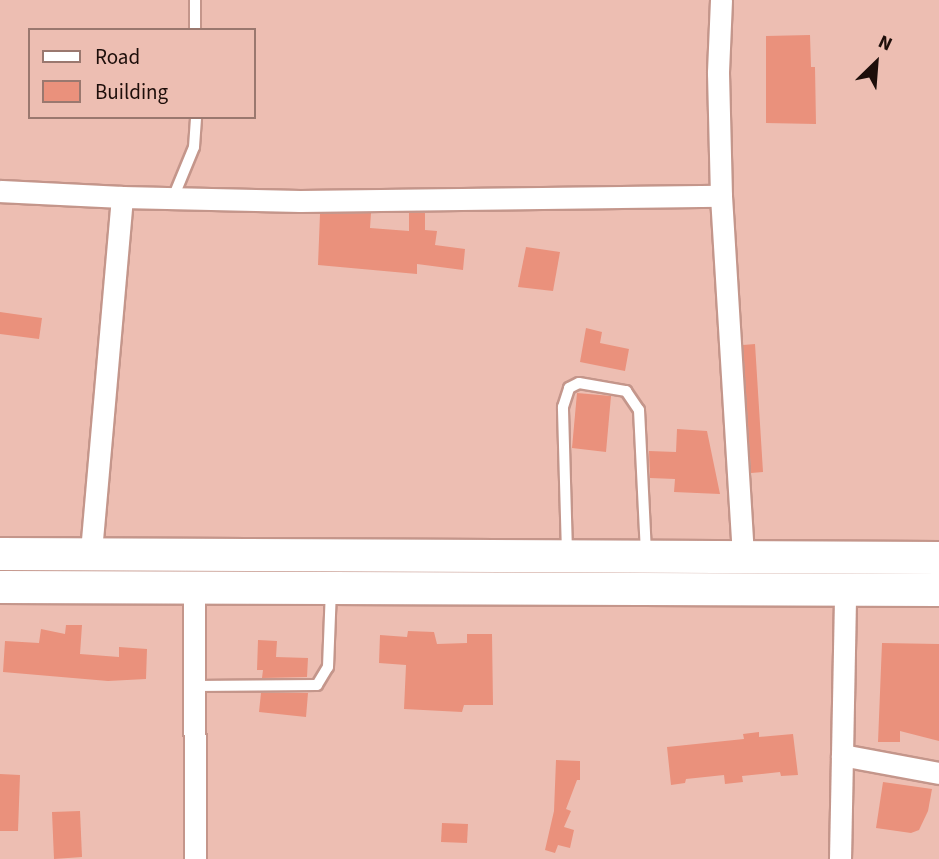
<!DOCTYPE html>
<html>
<head>
<meta charset="utf-8">
<style>
	body { margin:0 }
	#map { position:relative; width:939px; height:859px; overflow:hidden; background:#edbeb2; font-family:"Source Sans 3",sans-serif }
	div>[style] { position:absolute }
	.building>* { inset:0; background:#ea917c }
	.roads { filter:drop-shadow(2px 0 #c4968b) drop-shadow(-2px 0 #c4968b) drop-shadow(0 2px #c4968b) drop-shadow(0 -2px #c4968b) }
	.lane>* { height:10px; margin:-5px; padding:0 5px; transform-origin:5px; border-radius:5px; background:#fff }
	.street>* { height:21px; margin:-10.5px; padding:0 10.5px; transform-origin:10.5px; border-radius:10.5px; background:#fff }
	.primary>* { height:32px; margin:-16px; padding:0 16px; transform-origin:16px; border-radius:16px; background:#fff }
	span { translate:-50% -50%; white-space:nowrap; text-align:center; line-height:1.15; -webkit-text-stroke:5px #edbeb2; paint-order:stroke }
	.legend { position:absolute; left:28px; top:28px; width:228px; height:91px; box-sizing:border-box; background:#edbeb2; border:2px solid #9a786f; margin:0; padding:9px 12px; list-style:none; font-size:21px; color:#1d0e0a }
	.legend li { display:flex; align-items:center; gap:14px; height:35px }
	.legend b { width:35px; border:2px solid #9a786f }
	.north { position:absolute; left:841px; top:28px; width:70px; height:70px; -webkit-text-stroke:5px #edbeb2; paint-order:stroke; rotate:25deg; font-size:19px; font-weight:700; line-height:28px; text-align:center; color:#1d0e0a }
	.north::after { content:''; display:block; margin:auto; width:24px; height:32px; background:#1d0e0a; clip-path:polygon(50% 0,100% 100%,50% 72%,0 100%) }
</style>
</head>
<body>
<div id="map">
	<div class="building">
		<i style="clip-path:polygon(810px 35px,811px 67px,815px 67px,816px 124px,766px 123px,766px 36px)"></i>
		<i style="clip-path:polygon(371px 213px,370px 228px,409px 231px,409px 213px,425px 213px,425px 230px,437px 231px,435px 245px,465px 249px,463px 270px,417px 264px,417px 274px,318px 265px,320px 214px)"></i>
		<i style="clip-path:polygon(526px 247px,560px 252px,553px 291px,518px 287px)"></i>
		<i style="clip-path:polygon(0 312px,42px 318px,39px 339px,0 334px)"></i>
		<i style="clip-path:polygon(586px 328px,602px 332px,600px 343px,629px 349px,625px 371px,580px 362px)"></i>
		<i style="clip-path:polygon(755px 344px,763px 472px,751px 473px,743px 345px)"></i>
		<i style="clip-path:polygon(577px 393px,611px 396px,606px 452px,572px 448px)"></i>
		<i style="clip-path:polygon(677px 429px,707px 431px,720px 494px,674px 492px,675px 479px,650px 478px,649px 451px,676px 452px)"></i>
		<i style="clip-path:polygon(66px 625px,82px 625px,80px 654px,119px 657px,119px 647px,147px 649px,146px 679px,108px 681px,3px 672px,5px 641px,39px 643px,41px 629px,65px 634px)"></i>
		<i style="clip-path:polygon(408px 631px,434px 632px,437px 644px,467px 643px,467px 634px,492px 634px,493px 705px,464px 705px,462px 712px,404px 709px,406px 665px,379px 663px,380px 635px,407px 637px)"></i>
		<i style="clip-path:polygon(258px 640px,277px 641px,276px 657px,308px 658px,307px 677px,262px 678px,263px 670px,257px 670px)"></i>
		<i style="clip-path:polygon(882px 643px,939px 644px,939px 741px,900px 731px,900px 742px,878px 742px)"></i>
		<i style="clip-path:polygon(261px 693px,308px 693px,306px 717px,259px 712px)"></i>
		<i style="clip-path:polygon(759px 732px,759px 737px,793px 734px,798px 775px,781px 776px,780px 772px,742px 776px,743px 782px,725px 784px,724px 775px,686px 779px,685px 783px,671px 785px,667px 747px,744px 739px,743px 734px)"></i>
		<i style="clip-path:polygon(556px 760px,580px 761px,580px 780px,577px 780px,566px 809px,571px 811px,564px 827px,574px 830px,570px 848px,558px 845px,555px 853px,545px 850px,554px 811px)"></i>
		<i style="clip-path:polygon(0 774px,20px 775px,18px 831px,0 831px)"></i>
		<i style="clip-path:polygon(883px 782px,932px 789px,928px 811px,919px 830px,911px 833px,876px 828px)"></i>
		<i style="clip-path:polygon(80px 811px,82px 857px,54px 859px,52px 812px)"></i>
		<i style="clip-path:polygon(442px 823px,468px 824px,467px 843px,441px 842px)"></i>
	</div>
	<div class="roads">
		<div class="lane">
			<i style="left:195px;top:0;width:30px;rotate:90deg"></i>
			<i style="left:173px;top:198px;width:55px;rotate:-67.6deg"></i>
			<i style="left:194px;top:147px;width:30px;rotate:-86deg"></i>
			<i style="left:567px;top:553px;width:146px;rotate:-91.6deg"></i>
			<i style="left:563px;top:407px;width:20px;rotate:-72deg"></i>
			<i style="left:569px;top:388px;width:11px;rotate:-27deg"></i>
			<i style="left:579px;top:383px;width:48px;rotate:9.7deg"></i>
			<i style="left:626px;top:391px;width:23px;rotate:56deg"></i>
			<i style="left:639px;top:410px;width:142px;rotate:87.2deg"></i>
			<i style="left:195px;top:686px;width:122px;rotate:-0.5deg"></i>
			<i style="left:317px;top:685px;width:21px;rotate:-59deg"></i>
			<i style="left:328px;top:667px;width:77px;rotate:-87.8deg"></i>
		</div>
		<div class="street">
			<i style="left:721px;top:0;width:73px;rotate:92.4deg"></i>
			<i style="left:718px;top:73px;width:123px;rotate:88.6deg"></i>
			<i style="left:721px;top:196px;width:362px;rotate:86.5deg"></i>
			<i style="left:0;top:191px;width:122px;rotate:2.8deg"></i>
			<i style="left:122px;top:197px;width:358px;rotate:95deg"></i>
			<i style="left:122px;top:197px;width:178px;rotate:1.3deg"></i>
			<i style="left:300px;top:201px;width:421px;rotate:-0.7deg"></i>
			<i style="left:194px;top:587px;width:272px;rotate:89.8deg"></i>
			<i style="left:842px;top:755px;width:99px;rotate:10.5deg"></i>
			<i style="left:840px;top:859px;width:269px;rotate:-88.9deg"></i>
		</div>
		<div class="primary">
			<i style="left:0;top:554px;width:939px;rotate:0.24deg"></i>
			<i style="left:0;top:587px;width:939px;rotate:0.18deg"></i>
		</div>
	</div>
	<ul class="legend">
	<li><b style="height:9px;background:#fff"></b>Road</li>
	<li><b style="height:19px;background:#ea917c"></b>Building</li>
	</ul>
	<div class="north">N</div>
</div>
</body>
</html>
